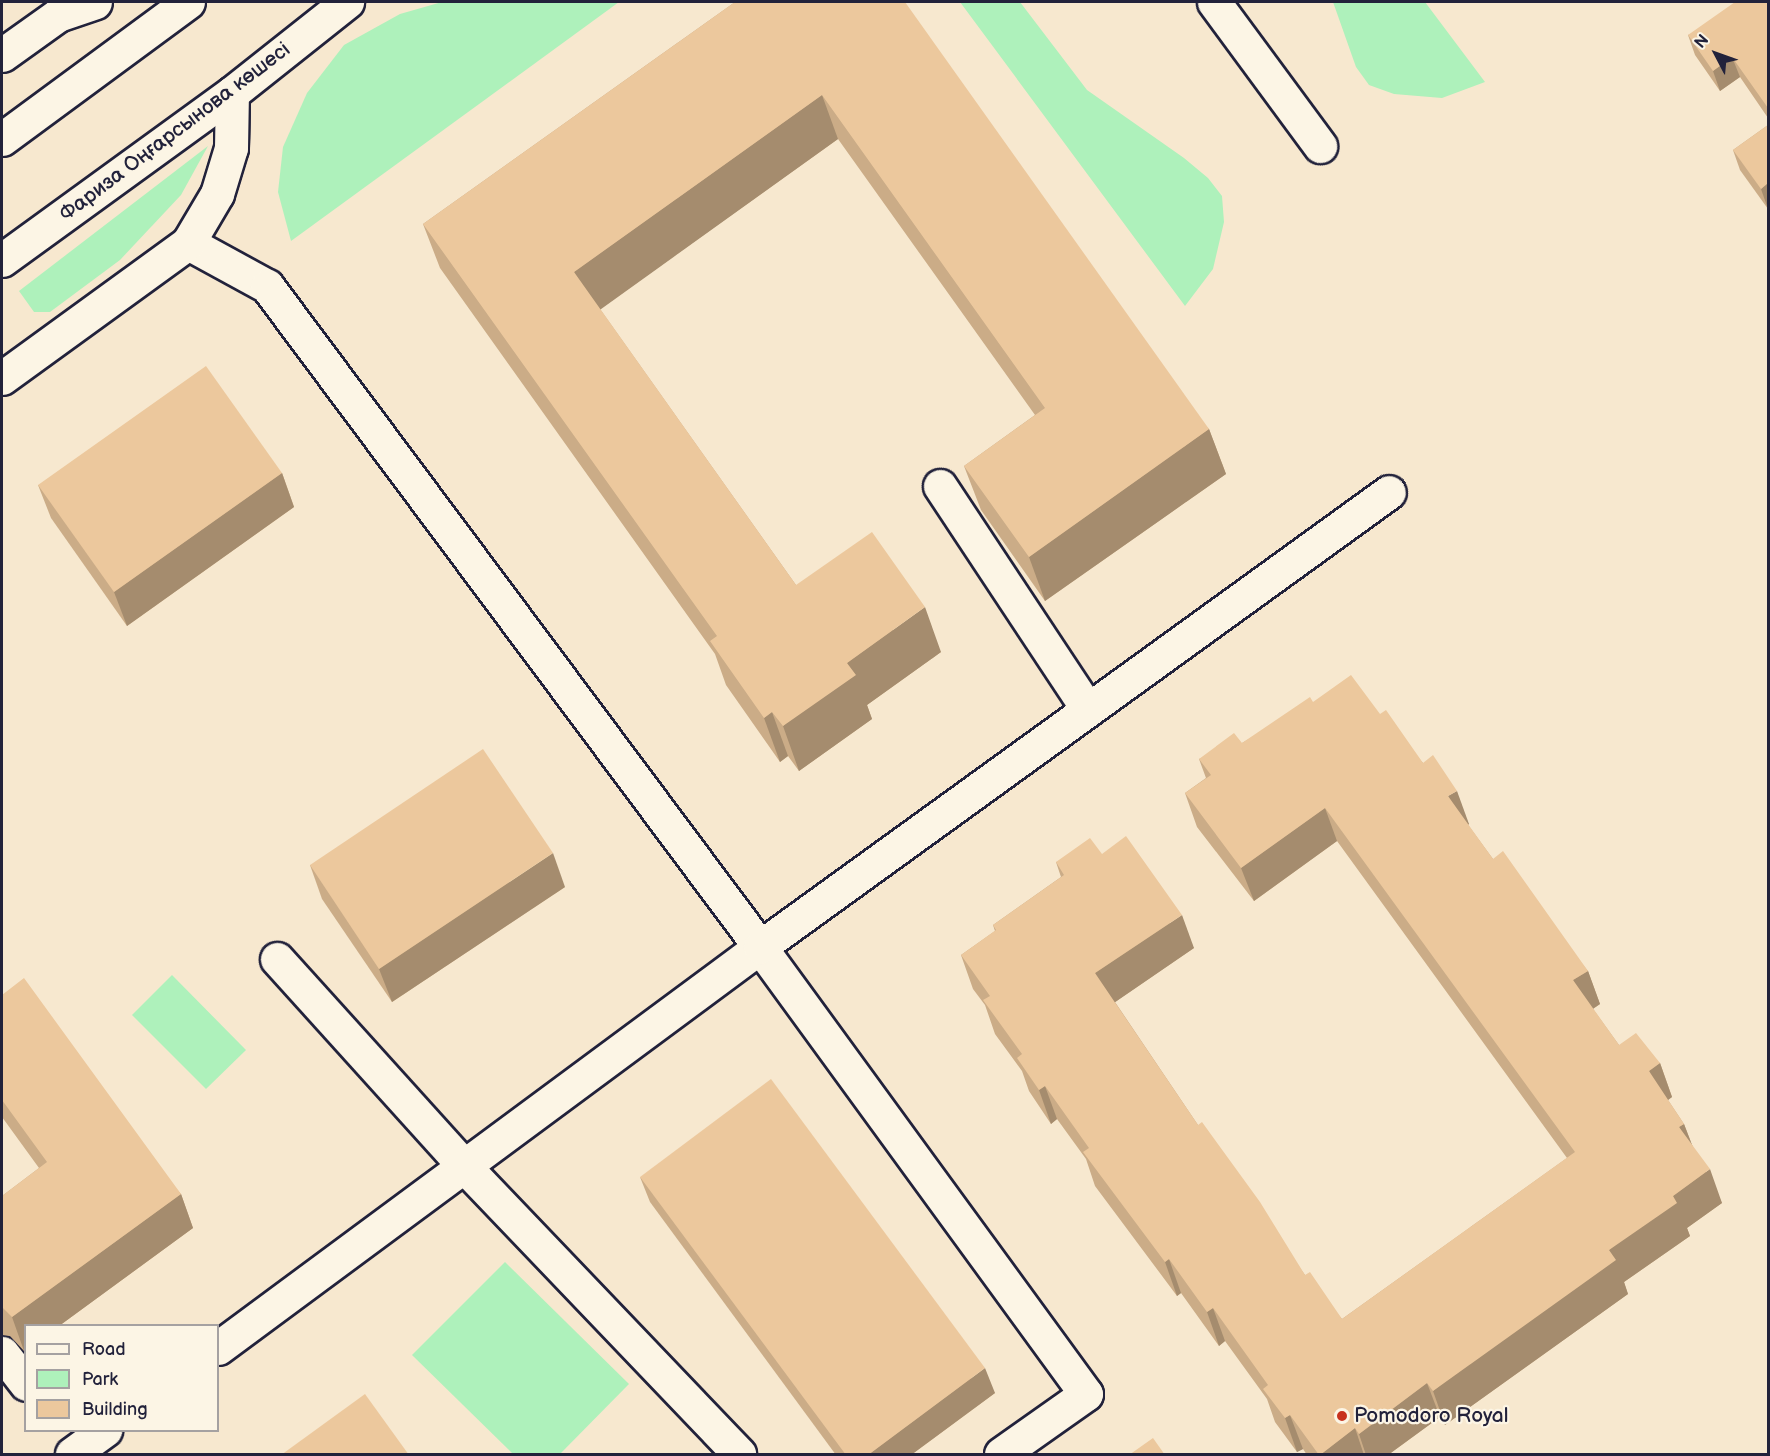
<!DOCTYPE html>
<html>
<head>
<meta charset="utf-8">
<style>
	body { margin:0 }
	#map { position:relative; width:1770px; height:1456px; overflow:hidden; background:#f7e8cf; font-family:"Balsamiq Sans",sans-serif }
	div>[style] { position:absolute }
	.green>* { inset:0; background:#aef1bb }
	.roads { filter:drop-shadow(2px 0 #22223b) drop-shadow(-2px 0 #22223b) drop-shadow(0 2px #22223b) drop-shadow(0 -2px #22223b) }
	.minor>* { height:33px; margin:-16.5px; padding:0 16.5px; transform-origin:16.5px; border-radius:16.5px; background:#fcf5e5 }
	.wall>* { inset:0; background:#cbac87 }
	.shaded-wall>* { inset:0; background:#a58c6e }
	.building>* { inset:0; background:#ecc89d }
	.dots>* { width:16px; height:16px; translate:-50% -50%; box-sizing:border-box; border:3px solid #fcf5e5; border-radius:50% }
	span { translate:-50% -50%; white-space:nowrap; text-align:center; line-height:1.15; -webkit-text-stroke:4.5px #fcf5e5; paint-order:stroke }
	.street-label { font-size:21px; color:#22223b }
	.poi-label { font-size:21px; color:#22223b }
	.left { translate:0 -50%; text-align:left }
	.frame { position:absolute; inset:0; border:3px solid #22223b; pointer-events:none }
	.legend { position:absolute; left:24px; top:1324px; width:195px; height:108px; box-sizing:border-box; background:#fcf5e5; border:2px solid #a5a1a1; margin:0; padding:8px 10px; list-style:none; font-size:18px; color:#22223b }
	.legend li { display:flex; align-items:center; gap:12px; height:30px }
	.legend b { width:30px; border:2px solid #a5a1a1 }
	.north { position:absolute; left:1686px; top:24px; width:60px; height:60px; -webkit-text-stroke:4px #fcf5e5; paint-order:stroke; rotate:311deg; font-size:16px; font-weight:700; line-height:24px; text-align:center; color:#22223b }
	.north::after { content:''; display:block; margin:auto; width:21px; height:27px; background:#22223b; clip-path:polygon(50% 0,100% 100%,50% 72%,0 100%) }
</style>
</head>
<body>
<div id="map">
	<div class="green">
		<i style="clip-path:polygon(442px 2px,619px 2px,291px 241px,278px 192px,283px 147px,307px 93px,344px 45px,400px 14px)"></i>
		<i style="clip-path:polygon(960px 2px,1020px 2px,1087px 90px,1184px 158px,1208px 178px,1222px 196px,1224px 222px,1213px 269px,1185px 306px)"></i>
		<i style="clip-path:polygon(1333px 2px,1425px 2px,1485px 82px,1442px 98px,1394px 94px,1369px 85px,1356px 67px)"></i>
		<i style="clip-path:polygon(208px 146px,181px 195px,120px 260px,50px 312px,34px 312px,19px 291px)"></i>
		<i style="clip-path:polygon(172px 975px,246px 1050px,206px 1089px,132px 1015px)"></i>
		<i style="clip-path:polygon(505px 1262px,629px 1384px,560px 1454px,513px 1454px,412px 1355px)"></i>
	</div>
	<div class="roads">
		<div class="minor">
			<i style="left:1214px;top:2px;width:179px;rotate:53.6deg"></i>
			<i style="left:2px;top:55px;width:69px;rotate:-35.5deg"></i>
			<i style="left:58px;top:15px;width:39px;rotate:-19deg"></i>
			<i style="left:2px;top:139px;width:231px;rotate:-36.4deg"></i>
			<i style="left:188px;top:243px;width:90px;rotate:28.6deg"></i>
			<i style="left:267px;top:286px;width:825px;rotate:53.28deg"></i>
			<i style="left:760px;top:947px;width:553px;rotate:53.9deg"></i>
			<i style="left:1086px;top:1394px;width:104px;rotate:144.8deg"></i>
			<i style="left:2px;top:260px;width:284px;rotate:-36deg"></i>
			<i style="left:232px;top:93px;width:147px;rotate:-38.4deg"></i>
			<i style="left:2px;top:378px;width:230px;rotate:-36deg"></i>
			<i style="left:188px;top:243px;width:57px;rotate:-59.4deg"></i>
			<i style="left:217px;top:194px;width:48px;rotate:-73.1deg"></i>
			<i style="left:231px;top:148px;width:55px;rotate:-89deg"></i>
			<i style="left:940px;top:486px;width:268px;rotate:56.5deg"></i>
			<i style="left:277px;top:959px;width:280px;rotate:47.9deg"></i>
			<i style="left:465px;top:1167px;width:397px;rotate:46.3deg"></i>
			<i style="left:218px;top:1348px;width:674px;rotate:-36.5deg"></i>
			<i style="left:760px;top:947px;width:776px;rotate:-35.88deg"></i>
			<i style="left:2px;top:1353px;width:39px;rotate:52deg"></i>
			<i style="left:72px;top:1454px;width:41px;rotate:-36deg"></i>
		</div>
	</div>
	<div class="wall">
		<i style="clip-path:polygon(735px 2px,1209px 429px,1226px 474px,1045px 601px,981px 510px,964px 466px,1035px 415px,838px 139px,600px 309px,796px 585px,941px 652px,867px 705px,872px 719px,799px 771px,788px 756px,780px 762px,726px 685px,715px 654px,440px 268px,423px 224px)"></i>
		<i style="clip-path:polygon(1768px 2px,1768px 118px,1740px 77px,1720px 91px,1695px 55px,1688px 35px)"></i>
		<i style="clip-path:polygon(1768px 125px,1768px 209px,1740px 170px,1733px 150px)"></i>
		<i style="clip-path:polygon(282px 473px,294px 507px,127px 626px,51px 518px,38px 485px)"></i>
		<i style="clip-path:polygon(1313px 702px,1380px 714px,1423px 763px,1469px 824px,1468px 825px,1493px 859px,1588px 971px,1600px 1004px,1593px 1009px,1619px 1045px,1660px 1063px,1672px 1097px,1668px 1100px,1684px 1124px,1692px 1145px,1722px 1203px,1687px 1228px,1690px 1236px,1624px 1282px,1628px 1294px,1445px 1425px,1440px 1417px,1388px 1455px,1307px 1455px,1303px 1449px,1297px 1452px,1275px 1422px,1267px 1399px,1225px 1341px,1219px 1346px,1181px 1293px,1177px 1296px,1095px 1186px,1086px 1159px,1057px 1119px,1051px 1124px,1029px 1091px,1022px 1071px,995px 1034px,985px 1005px,973px 989px,961px 955px,995px 931px,993px 925px,1061px 877px,1056px 862px,1102px 854px,1194px 948px,1115px 1002px,1198px 1125px,1305px 1275px,1342px 1319px,1567px 1158px,1337px 841px,1254px 901px,1197px 827px,1185px 793px,1206px 778px,1199px 759px,1242px 743px)"></i>
		<i style="clip-path:polygon(310px 865px,565px 887px,392px 1002px,322px 899px)"></i>
		<i style="clip-path:polygon(2px 995px,181px 1194px,193px 1228px,59px 1326px,26px 1326px,24px 1351px,10px 1336px,2px 1335px,2px 1196px,39px 1168px,2px 1117px)"></i>
		<i style="clip-path:polygon(640px 1177px,995px 1393px,911px 1455px,836px 1455px,650px 1202px)"></i>
	</div>
	<div class="shaded-wall">
		<i style="clip-path:polygon(1732px 57px,1740px 77px,1720px 91px,1713px 71px)"></i>
		<i style="clip-path:polygon(822px 95px,838px 139px,590px 317px,574px 272px)"></i>
		<i style="clip-path:polygon(1768px 183px,1768px 209px,1761px 189px)"></i>
		<i style="clip-path:polygon(1209px 429px,1226px 474px,1045px 601px,1029px 557px)"></i>
		<i style="clip-path:polygon(282px 473px,294px 507px,127px 626px,114px 592px)"></i>
		<i style="clip-path:polygon(925px 607px,941px 652px,867px 705px,872px 719px,799px 771px,783px 726px,847px 663px)"></i>
		<i style="clip-path:polygon(772px 712px,788px 756px,780px 762px,764px 718px)"></i>
		<i style="clip-path:polygon(1457px 791px,1469px 824px,1460px 830px,1448px 796px)"></i>
		<i style="clip-path:polygon(1325px 808px,1337px 841px,1254px 901px,1241px 868px)"></i>
		<i style="clip-path:polygon(553px 853px,565px 887px,392px 1002px,379px 969px)"></i>
		<i style="clip-path:polygon(1182px 915px,1194px 948px,1108px 1007px,1095px 973px)"></i>
		<i style="clip-path:polygon(1588px 971px,1600px 1004px,1585px 1014px,1573px 980px)"></i>
		<i style="clip-path:polygon(1660px 1063px,1672px 1097px,1661px 1105px,1649px 1071px)"></i>
		<i style="clip-path:polygon(1045px 1086px,1057px 1119px,1051px 1124px,1039px 1090px)"></i>
		<i style="clip-path:polygon(1684px 1124px,1697px 1158px,1679px 1127px)"></i>
		<i style="clip-path:polygon(1710px 1169px,1722px 1203px,1687px 1228px,1690px 1236px,1624px 1282px,1628px 1294px,1445px 1425px,1433px 1391px,1609px 1250px,1673px 1196px)"></i>
		<i style="clip-path:polygon(181px 1194px,193px 1228px,59px 1326px,26px 1326px,26px 1350px,24px 1351px,12px 1317px)"></i>
		<i style="clip-path:polygon(1169px 1259px,1181px 1293px,1177px 1296px,1165px 1262px)"></i>
		<i style="clip-path:polygon(1213px 1308px,1225px 1341px,1219px 1346px,1207px 1312px)"></i>
		<i style="clip-path:polygon(985px 1368px,995px 1393px,911px 1455px,868px 1455px)"></i>
		<i style="clip-path:polygon(1427px 1383px,1440px 1417px,1388px 1455px,1366px 1455px,1359px 1434px)"></i>
		<i style="clip-path:polygon(1290px 1415px,1303px 1449px,1297px 1452px,1285px 1418px)"></i>
		<i style="clip-path:polygon(1355px 1428px,1364px 1455px,1320px 1455px)"></i>
	</div>
	<div class="building">
		<i style="clip-path:polygon(735px 2px,905px 2px,1209px 429px,1029px 557px,964px 466px,1045px 408px,822px 95px,574px 272px,796px 585px,872px 532px,925px 607px,847px 663px,856px 675px,783px 726px,772px 712px,764px 718px,710px 641px,717px 636px,423px 224px)"></i>
		<i style="clip-path:polygon(1735px 2px,1768px 2px,1768px 108px,1732px 57px,1713px 71px,1688px 35px)"></i>
		<i style="clip-path:polygon(1768px 125px,1768px 183px,1761px 189px,1733px 150px)"></i>
		<i style="clip-path:polygon(206px 366px,282px 473px,114px 592px,38px 485px)"></i>
		<i style="clip-path:polygon(1351px 675px,1380px 714px,1386px 710px,1423px 763px,1433px 755px,1457px 791px,1448px 796px,1493px 859px,1503px 851px,1588px 971px,1573px 980px,1619px 1045px,1636px 1033px,1660px 1063px,1649px 1071px,1684px 1124px,1679px 1127px,1710px 1169px,1673px 1196px,1677px 1203px,1609px 1250px,1616px 1260px,1433px 1391px,1427px 1383px,1359px 1434px,1355px 1428px,1320px 1455px,1319px 1455px,1290px 1415px,1285px 1418px,1263px 1389px,1268px 1385px,1213px 1308px,1207px 1312px,1169px 1259px,1165px 1262px,1083px 1152px,1089px 1148px,1045px 1086px,1039px 1090px,1017px 1058px,1022px 1054px,983px 1000px,990px 996px,961px 955px,996px 930px,993px 925px,1064px 875px,1056px 862px,1090px 838px,1102px 854px,1126px 836px,1182px 915px,1095px 973px,1198px 1125px,1202px 1122px,1260px 1202px,1305px 1275px,1310px 1272px,1342px 1319px,1575px 1152px,1325px 808px,1241px 868px,1185px 793px,1211px 775px,1199px 759px,1234px 733px,1242px 743px,1310px 697px,1313px 702px)"></i>
		<i style="clip-path:polygon(483px 749px,553px 853px,379px 969px,310px 865px)"></i>
		<i style="clip-path:polygon(24px 978px,181px 1194px,12px 1317px,2px 1307px,2px 1196px,47px 1162px,2px 1100px,2px 995px)"></i>
		<i style="clip-path:polygon(771px 1079px,985px 1368px,868px 1455px,846px 1455px,640px 1177px)"></i>
		<i style="clip-path:polygon(365px 1394px,409px 1455px,281px 1455px)"></i>
		<i style="clip-path:polygon(1153px 1438px,1165px 1455px,1129px 1455px)"></i>
	</div>
	<div class="dots">
		<i style="left:1342px;top:1416px;background:#c8321e"></i>
	</div>
	<div class="street-label">
		<span style="left:175px;top:132px;rotate:-37deg">Фариза Оңғарсынова көшесі</span>
	</div>
	<div class="poi-label">
		<span class="left" style="left:1354px;top:1416px">Pomodoro Royal</span>
	</div>
	<div class="frame"></div>
	<ul class="legend">
	<li><b style="height:8px;background:#fcf5e5"></b>Road</li>
	<li><b style="height:16px;background:#aef1bb"></b>Park</li>
	<li><b style="height:16px;background:#ecc89d"></b>Building</li>
	</ul>
	<div class="north">N</div>
</div>
</body>
</html>
